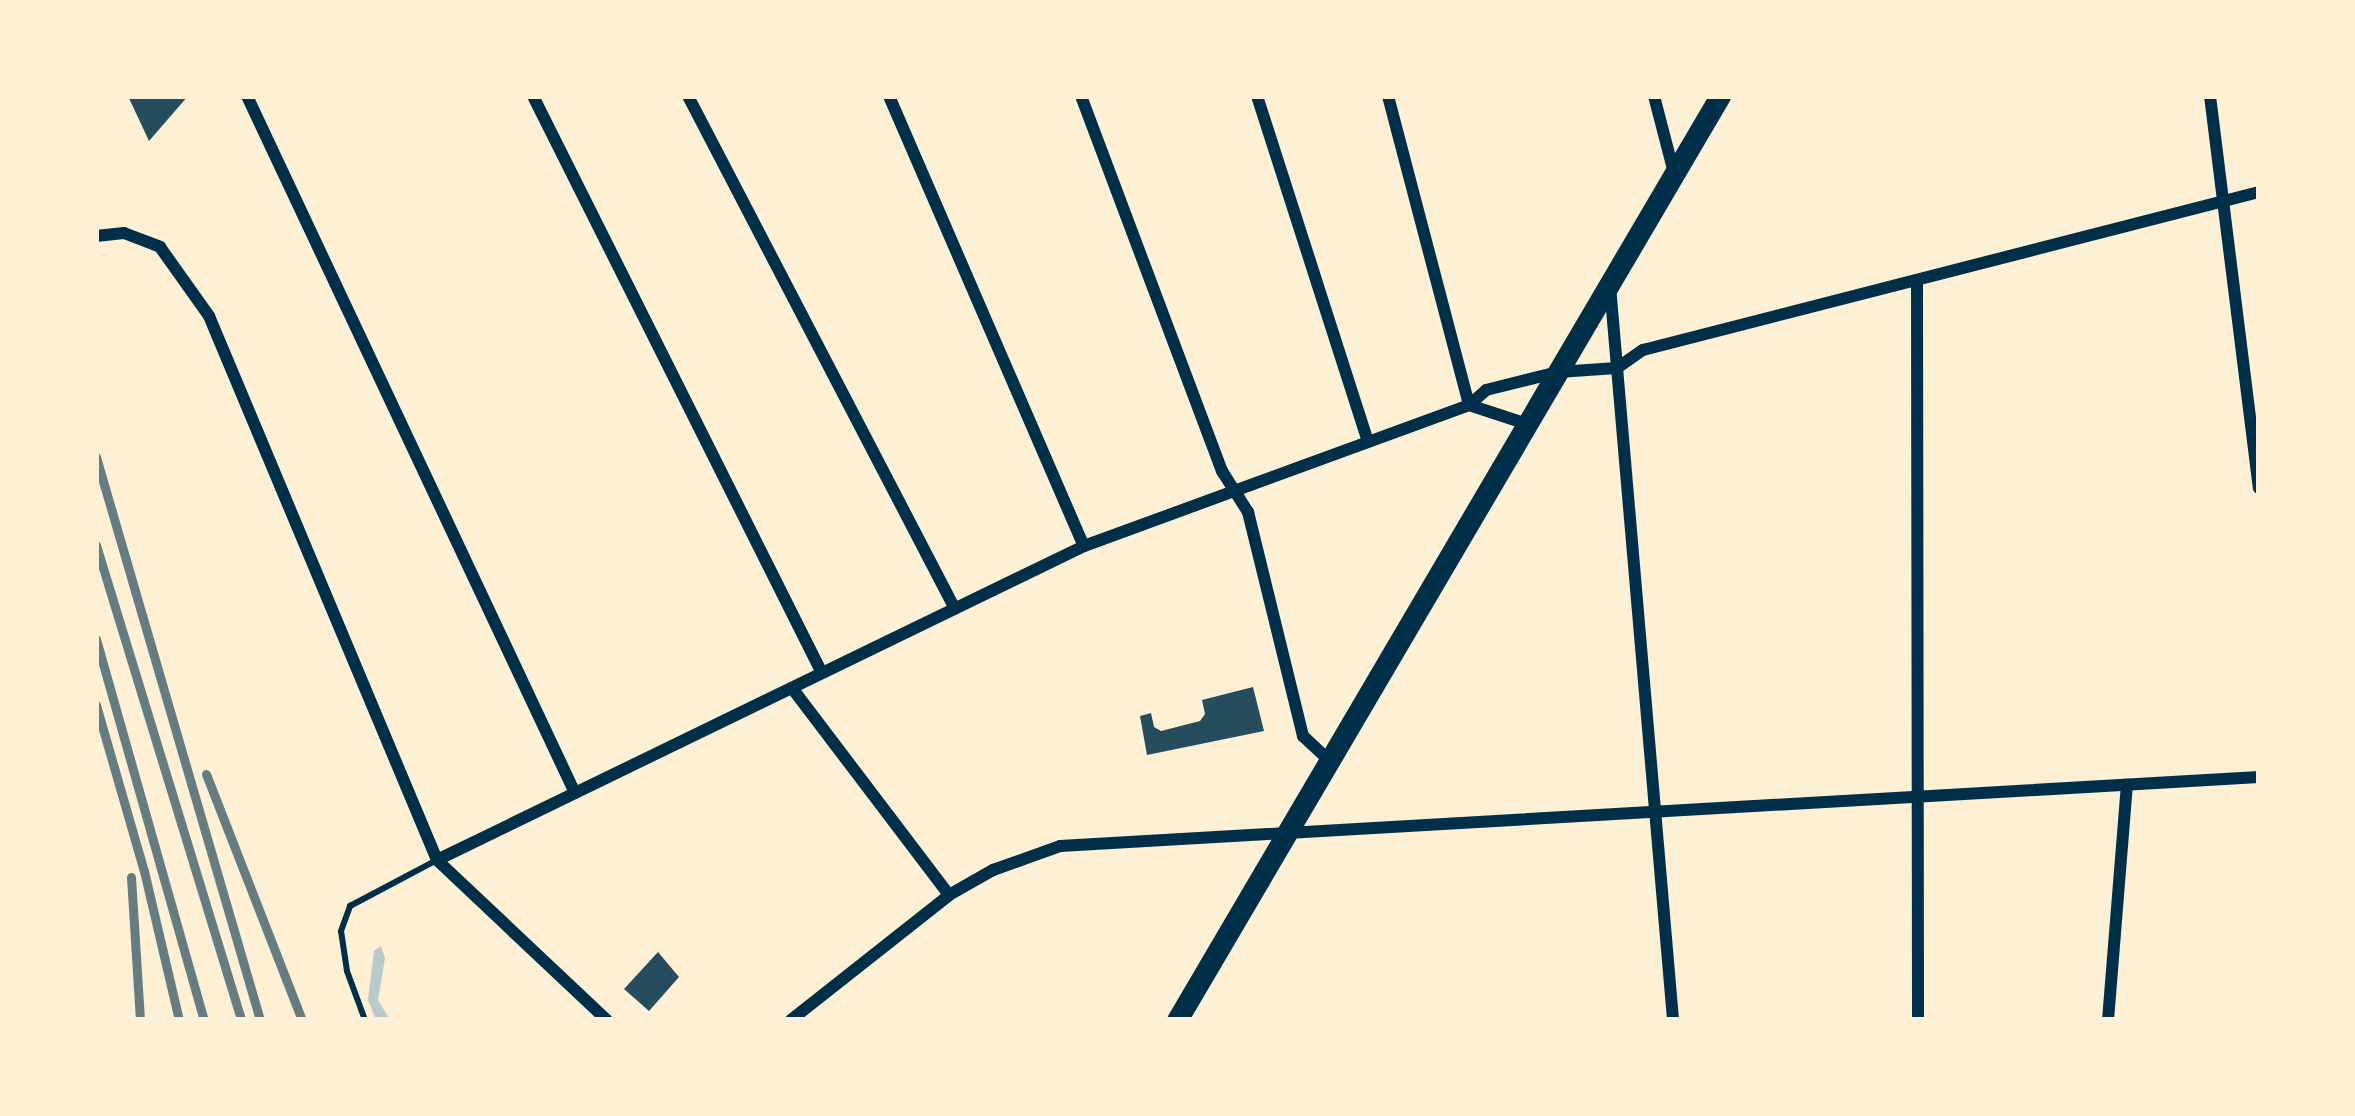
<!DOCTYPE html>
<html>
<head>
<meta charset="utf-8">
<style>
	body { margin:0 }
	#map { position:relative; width:2355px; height:1116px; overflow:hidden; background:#fdf0d5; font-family:"Exo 2",sans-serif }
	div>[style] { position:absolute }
	.green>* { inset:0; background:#b9caca }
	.building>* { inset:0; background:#264d5e }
	.service>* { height:6px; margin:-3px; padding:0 3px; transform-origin:3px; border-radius:3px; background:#003049 }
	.minor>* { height:12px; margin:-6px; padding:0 6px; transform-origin:6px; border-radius:6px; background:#003049 }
	.primary>* { height:21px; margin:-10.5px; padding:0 10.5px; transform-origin:10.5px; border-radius:10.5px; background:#003049 }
	.rail>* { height:9px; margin:-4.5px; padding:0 4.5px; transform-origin:4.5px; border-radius:4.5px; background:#657d81 }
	span { translate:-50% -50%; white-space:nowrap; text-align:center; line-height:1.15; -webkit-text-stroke:9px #fdf0d5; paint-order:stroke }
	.frame { position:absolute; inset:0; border:99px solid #fdf0d5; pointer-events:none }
</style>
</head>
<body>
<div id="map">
	<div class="green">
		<i style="clip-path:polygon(381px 946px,385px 958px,378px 1000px,390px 1020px,376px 1020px,368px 1000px,374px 951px)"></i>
	</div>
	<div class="building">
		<i style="clip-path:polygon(128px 96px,188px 96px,149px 141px)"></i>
		<i style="clip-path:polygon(1253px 687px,1264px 731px,1147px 755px,1140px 716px,1151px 713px,1154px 727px,1161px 731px,1200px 721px,1205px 714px,1202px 700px)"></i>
		<i style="clip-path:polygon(658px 952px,679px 977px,649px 1011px,624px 989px)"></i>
	</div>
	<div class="service">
		<i style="left:365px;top:1020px;width:52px;rotate:-110.2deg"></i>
		<i style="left:347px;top:971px;width:40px;rotate:-98.5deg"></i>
		<i style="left:341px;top:931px;width:27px;rotate:-70deg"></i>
		<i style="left:350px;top:906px;width:98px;rotate:-27.9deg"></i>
	</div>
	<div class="minor">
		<i style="left:247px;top:96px;width:770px;rotate:64.8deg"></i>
		<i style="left:533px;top:96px;width:645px;rotate:63.4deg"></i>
		<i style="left:688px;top:96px;width:578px;rotate:62.5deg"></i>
		<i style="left:889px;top:96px;width:490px;rotate:66.6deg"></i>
		<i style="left:1081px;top:96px;width:401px;rotate:69.4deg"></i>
		<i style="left:1222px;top:471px;width:49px;rotate:57.6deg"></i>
		<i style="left:1248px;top:512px;width:231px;rotate:76.2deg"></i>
		<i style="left:1303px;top:736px;width:35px;rotate:43deg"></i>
		<i style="left:1257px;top:96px;width:363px;rotate:72.2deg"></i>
		<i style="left:1388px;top:96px;width:319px;rotate:75.3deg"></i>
		<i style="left:1654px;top:96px;width:80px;rotate:75.4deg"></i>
		<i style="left:2210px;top:96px;width:395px;rotate:82.9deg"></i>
		<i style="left:96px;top:236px;width:28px;rotate:-6deg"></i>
		<i style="left:124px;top:233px;width:39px;rotate:21deg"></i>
		<i style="left:160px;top:247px;width:85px;rotate:54.6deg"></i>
		<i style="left:209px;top:316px;width:590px;rotate:67.26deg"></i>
		<i style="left:437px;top:860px;width:233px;rotate:43.3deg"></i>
		<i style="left:1917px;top:280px;width:740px;rotate:89.92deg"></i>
		<i style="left:1610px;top:286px;width:737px;rotate:85.09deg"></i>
		<i style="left:1469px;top:405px;width:61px;rotate:18.1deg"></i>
		<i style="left:792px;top:688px;width:260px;rotate:52.8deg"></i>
		<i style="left:437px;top:860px;width:719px;rotate:-25.89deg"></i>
		<i style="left:1084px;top:546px;width:410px;rotate:-20.1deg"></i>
		<i style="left:1469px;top:405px;width:23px;rotate:-41deg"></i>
		<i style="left:1486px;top:390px;width:74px;rotate:-14deg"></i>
		<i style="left:1558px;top:372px;width:59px;rotate:-3.9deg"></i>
		<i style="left:1617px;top:368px;width:32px;rotate:-35deg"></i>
		<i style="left:1643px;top:350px;width:636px;rotate:-14.39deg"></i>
		<i style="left:791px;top:1020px;width:201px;rotate:-38.3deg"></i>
		<i style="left:949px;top:895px;width:51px;rotate:-29.6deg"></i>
		<i style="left:993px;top:870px;width:71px;rotate:-19.7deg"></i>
		<i style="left:1060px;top:846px;width:1201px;rotate:-3.29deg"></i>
		<i style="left:2108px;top:1020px;width:236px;rotate:-85.4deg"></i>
	</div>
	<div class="primary">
		<i style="left:1177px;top:1020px;width:1072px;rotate:-59.56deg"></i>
	</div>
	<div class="rail">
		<i style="left:96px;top:457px;width:586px;rotate:73.76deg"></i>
		<i style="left:96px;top:545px;width:497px;rotate:73deg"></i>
		<i style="left:96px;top:639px;width:396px;rotate:74.2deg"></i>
		<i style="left:96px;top:705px;width:173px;rotate:73.9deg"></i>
		<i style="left:144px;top:871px;width:153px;rotate:76.8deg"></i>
		<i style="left:206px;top:774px;width:264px;rotate:68.7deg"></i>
		<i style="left:131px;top:877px;width:143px;rotate:86.4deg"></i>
	</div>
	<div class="frame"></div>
</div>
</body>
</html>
